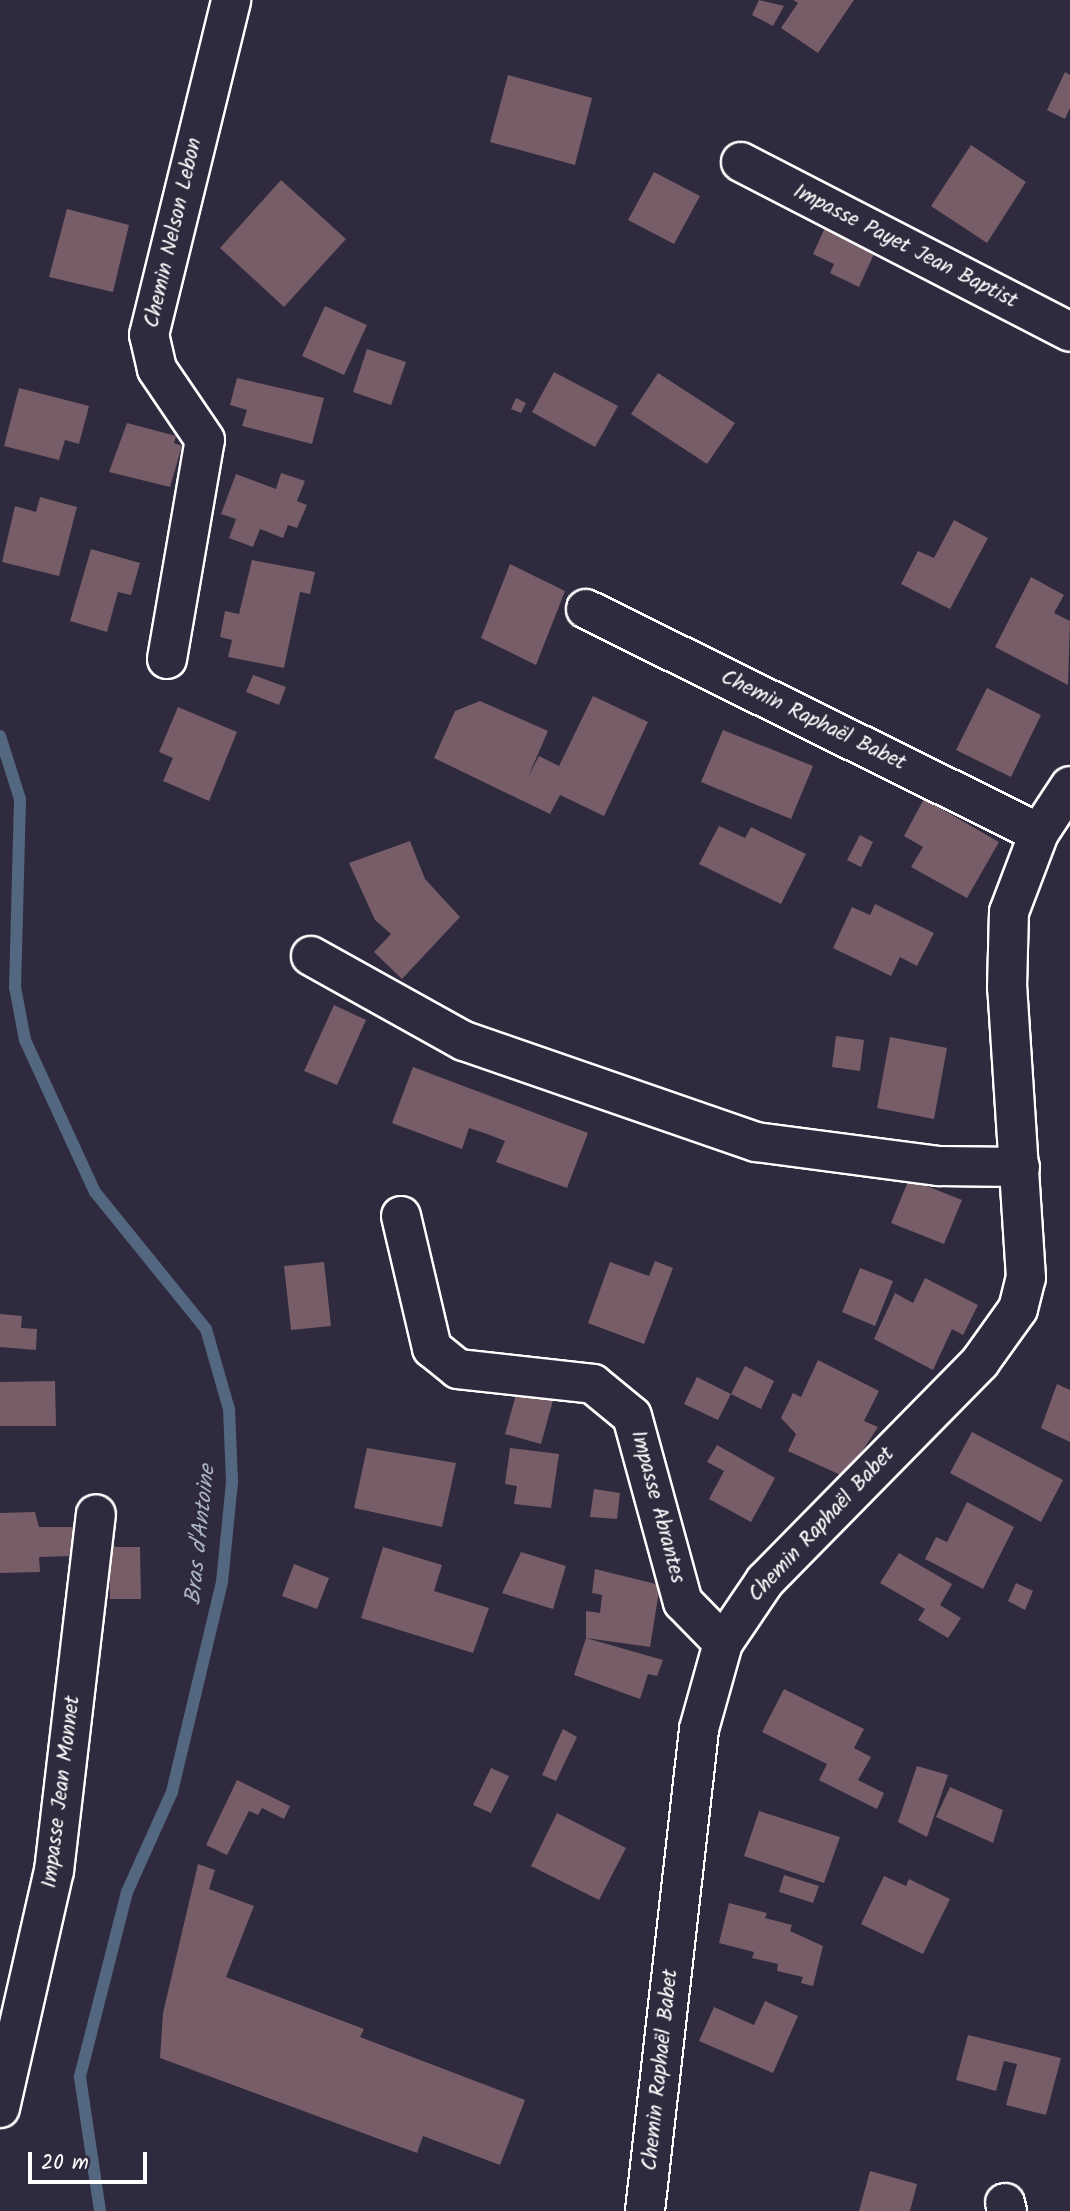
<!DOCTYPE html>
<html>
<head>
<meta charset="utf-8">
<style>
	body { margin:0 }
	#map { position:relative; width:1070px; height:2211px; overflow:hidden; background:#2f2a3d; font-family:Kalam,sans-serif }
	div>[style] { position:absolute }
	.stream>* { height:12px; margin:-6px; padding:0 6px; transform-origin:6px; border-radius:6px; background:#546780 }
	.building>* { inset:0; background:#765d67 }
	.roads { filter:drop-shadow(2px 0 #fff) drop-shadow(-2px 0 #fff) drop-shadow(0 2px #fff) drop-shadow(0 -2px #fff) }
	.street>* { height:38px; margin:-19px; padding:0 19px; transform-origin:19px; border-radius:19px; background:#2f2a3d }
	span { translate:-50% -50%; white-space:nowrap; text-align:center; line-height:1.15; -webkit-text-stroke:5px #2f2a3d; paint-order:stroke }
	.street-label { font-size:21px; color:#fff }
	.water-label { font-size:23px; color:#aab3c0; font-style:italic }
	.scale { position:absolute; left:28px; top:2152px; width:119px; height:32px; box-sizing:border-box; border:4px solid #fff; border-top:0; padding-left:9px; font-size:21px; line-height:24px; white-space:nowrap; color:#fff; -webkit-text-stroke:5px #2f2a3d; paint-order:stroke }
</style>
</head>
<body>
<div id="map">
	<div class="stream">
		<i style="left:0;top:736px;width:66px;rotate:72.4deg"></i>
		<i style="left:20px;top:799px;width:188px;rotate:91.5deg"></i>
		<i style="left:15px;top:987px;width:54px;rotate:79.3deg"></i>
		<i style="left:25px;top:1040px;width:167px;rotate:65.3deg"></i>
		<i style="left:95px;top:1192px;width:176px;rotate:51deg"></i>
		<i style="left:206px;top:1329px;width:83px;rotate:74deg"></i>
		<i style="left:229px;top:1409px;width:73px;rotate:87.6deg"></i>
		<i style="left:232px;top:1482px;width:100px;rotate:95.7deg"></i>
		<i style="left:222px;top:1582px;width:216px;rotate:103.4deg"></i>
		<i style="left:172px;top:1792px;width:110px;rotate:114.2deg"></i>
		<i style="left:127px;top:1892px;width:191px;rotate:104.3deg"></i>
		<i style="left:80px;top:2077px;width:135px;rotate:81.5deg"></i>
	</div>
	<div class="building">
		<i style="clip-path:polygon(759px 0,784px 6px,773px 26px,752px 15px)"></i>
		<i style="clip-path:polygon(793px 0,854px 0,818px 53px,781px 28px,798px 3px)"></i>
		<i style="clip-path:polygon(1065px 72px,1070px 75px,1070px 108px,1065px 119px,1047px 110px)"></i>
		<i style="clip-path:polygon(508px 75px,592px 98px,575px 165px,490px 142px)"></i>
		<i style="clip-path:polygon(971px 145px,1026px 182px,987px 243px,931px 206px)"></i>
		<i style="clip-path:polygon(654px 172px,700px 196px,674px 244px,628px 220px)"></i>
		<i style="clip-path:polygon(281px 180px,346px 239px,284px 307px,220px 248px)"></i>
		<i style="clip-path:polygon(67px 209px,129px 225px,113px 292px,49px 277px)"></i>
		<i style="clip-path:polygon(828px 221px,878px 245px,859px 287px,830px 273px,834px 264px,813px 254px)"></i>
		<i style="clip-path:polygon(325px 306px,367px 325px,344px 375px,302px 356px)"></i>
		<i style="clip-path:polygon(367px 349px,406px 362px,391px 405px,353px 392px)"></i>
		<i style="clip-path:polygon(554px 372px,618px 406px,595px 447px,532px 412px)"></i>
		<i style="clip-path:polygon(658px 373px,735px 423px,707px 464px,631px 414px)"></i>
		<i style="clip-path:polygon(237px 378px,324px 398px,312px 444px,242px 426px,247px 410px,230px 405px)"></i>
		<i style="clip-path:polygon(19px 388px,89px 406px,79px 444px,65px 440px,59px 460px,4px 446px)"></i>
		<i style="clip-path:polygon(516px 398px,526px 403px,521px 413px,511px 409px)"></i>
		<i style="clip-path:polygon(127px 423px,176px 436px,174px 443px,182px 446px,170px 487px,109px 472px)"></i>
		<i style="clip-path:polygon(281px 473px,305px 481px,297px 501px,307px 505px,297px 528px,288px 525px,283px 538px,260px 529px,253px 547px,229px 538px,236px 519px,221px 514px,236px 474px,276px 489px)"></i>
		<i style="clip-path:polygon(40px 497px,77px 507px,59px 576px,2px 562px,15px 506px,36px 512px)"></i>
		<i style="clip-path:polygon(954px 520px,988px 538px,950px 609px,901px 584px,918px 551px,934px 558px)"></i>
		<i style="clip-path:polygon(91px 549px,140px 563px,131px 595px,118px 592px,107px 632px,70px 621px)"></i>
		<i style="clip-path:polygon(252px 560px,315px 572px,310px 594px,300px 592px,284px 668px,228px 657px,232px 640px,220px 637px,225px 611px,239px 614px)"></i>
		<i style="clip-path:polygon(510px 564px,565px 591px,536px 665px,481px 638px)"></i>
		<i style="clip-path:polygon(1031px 577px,1064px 595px,1054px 613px,1070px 621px,1068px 685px,995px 647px)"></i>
		<i style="clip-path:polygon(253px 675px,286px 687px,279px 705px,246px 692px)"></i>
		<i style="clip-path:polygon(987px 688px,1041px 715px,1011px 777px,956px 750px)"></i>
		<i style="clip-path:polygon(593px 696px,648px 722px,604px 816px,560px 795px,550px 814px,434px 758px,455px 711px,480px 701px,548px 731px,528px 777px,539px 756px,559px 766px)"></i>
		<i style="clip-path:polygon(178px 707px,237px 732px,209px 801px,163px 781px,173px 758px,159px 752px)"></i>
		<i style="clip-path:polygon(723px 730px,813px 766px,791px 819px,701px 782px)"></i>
		<i style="clip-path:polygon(924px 799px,999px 842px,967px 898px,911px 867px,923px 847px,904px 836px)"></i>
		<i style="clip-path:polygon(719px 826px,745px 838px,751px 827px,806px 854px,781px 904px,699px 864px)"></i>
		<i style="clip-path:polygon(860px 835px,873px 842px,861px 867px,847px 860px)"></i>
		<i style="clip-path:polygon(410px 841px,425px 879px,460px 917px,402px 979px,374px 952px,391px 934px,375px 920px,349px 863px)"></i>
		<i style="clip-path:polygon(875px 904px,934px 933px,917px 966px,900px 957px,891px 976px,833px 948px,852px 907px,870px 915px)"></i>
		<i style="clip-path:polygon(334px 1005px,366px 1020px,337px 1085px,304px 1071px)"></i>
		<i style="clip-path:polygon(836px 1036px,864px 1040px,860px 1071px,832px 1067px)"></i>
		<i style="clip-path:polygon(890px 1037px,947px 1048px,934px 1119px,877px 1108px)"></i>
		<i style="clip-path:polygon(413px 1067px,588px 1133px,567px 1188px,496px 1162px,505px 1141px,487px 1134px,469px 1128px,462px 1149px,392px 1123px)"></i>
		<i style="clip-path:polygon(909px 1179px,962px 1200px,944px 1244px,891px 1223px)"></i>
		<i style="clip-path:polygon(655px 1261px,673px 1268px,644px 1344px,588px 1323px,610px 1262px,649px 1276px)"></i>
		<i style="clip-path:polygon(324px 1262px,331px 1326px,291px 1330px,284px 1266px)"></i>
		<i style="clip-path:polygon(860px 1268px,893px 1281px,875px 1326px,842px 1312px)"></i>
		<i style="clip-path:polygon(925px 1278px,978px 1305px,963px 1335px,952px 1329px,933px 1370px,874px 1339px,895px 1293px,913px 1303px)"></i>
		<i style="clip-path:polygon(0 1314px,22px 1316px,21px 1328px,37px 1329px,36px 1350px,0 1347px)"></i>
		<i style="clip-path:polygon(818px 1360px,879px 1391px,864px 1421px,878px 1427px,845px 1477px,788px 1451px,796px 1434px,781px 1418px,793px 1393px,801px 1397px)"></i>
		<i style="clip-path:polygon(745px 1366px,774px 1381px,761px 1409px,731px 1394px,718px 1420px,684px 1404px,697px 1377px,731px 1394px)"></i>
		<i style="clip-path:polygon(55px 1381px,56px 1426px,0 1426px,0 1382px)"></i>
		<i style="clip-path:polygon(519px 1384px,555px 1393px,541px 1444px,505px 1434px)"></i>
		<i style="clip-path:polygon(1057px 1384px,1070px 1390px,1070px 1442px,1041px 1428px)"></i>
		<i style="clip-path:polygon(972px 1432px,1063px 1480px,1041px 1522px,950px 1473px)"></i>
		<i style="clip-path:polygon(717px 1445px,775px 1478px,751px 1522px,709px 1499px,724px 1471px,707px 1462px)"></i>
		<i style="clip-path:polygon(367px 1448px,456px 1463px,442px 1527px,354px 1508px)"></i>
		<i style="clip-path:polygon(510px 1448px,559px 1454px,551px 1508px,514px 1504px,517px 1486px,505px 1484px)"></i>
		<i style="clip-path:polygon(594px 1489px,620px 1493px,617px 1519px,590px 1517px)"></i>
		<i style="clip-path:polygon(967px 1502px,1014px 1527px,983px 1589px,925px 1559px,936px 1537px,947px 1542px)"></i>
		<i style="clip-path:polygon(35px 1512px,39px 1527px,75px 1527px,75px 1556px,39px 1557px,40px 1572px,0 1573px,0 1513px)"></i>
		<i style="clip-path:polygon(109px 1547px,140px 1547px,141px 1599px,110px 1599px)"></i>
		<i style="clip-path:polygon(383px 1547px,442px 1565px,434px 1591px,489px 1608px,473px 1653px,361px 1618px)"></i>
		<i style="clip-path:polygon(521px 1552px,566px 1566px,553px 1609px,502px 1593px)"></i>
		<i style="clip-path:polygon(899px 1553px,952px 1584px,940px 1605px,961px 1618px,948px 1638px,918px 1620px,925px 1609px,880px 1583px)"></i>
		<i style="clip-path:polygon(294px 1564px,329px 1578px,317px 1609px,282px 1596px)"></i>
		<i style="clip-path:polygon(595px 1569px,660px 1585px,650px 1647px,586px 1638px,663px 1660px,657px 1676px,648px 1674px,640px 1699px,574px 1675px,586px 1638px,586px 1611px,600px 1613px,602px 1595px,592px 1593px)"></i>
		<i style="clip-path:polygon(1016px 1583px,1033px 1591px,1025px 1610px,1008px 1601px)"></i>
		<i style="clip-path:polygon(784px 1689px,864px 1729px,854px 1748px,871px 1757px,858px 1780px,884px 1793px,877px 1809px,819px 1780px,827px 1764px,762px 1732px)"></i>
		<i style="clip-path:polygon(563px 1729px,577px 1737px,556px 1781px,542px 1775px)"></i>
		<i style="clip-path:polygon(917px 1766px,948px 1775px,927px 1837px,898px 1822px)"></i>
		<i style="clip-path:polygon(491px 1768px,509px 1776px,491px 1813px,473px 1805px)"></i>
		<i style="clip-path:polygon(237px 1780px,290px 1806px,284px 1819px,262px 1808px,258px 1815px,249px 1811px,227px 1855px,206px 1845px)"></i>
		<i style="clip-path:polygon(950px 1787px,1003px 1810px,993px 1843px,936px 1817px)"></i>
		<i style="clip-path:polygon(759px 1811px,840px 1837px,824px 1883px,744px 1856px)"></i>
		<i style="clip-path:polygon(557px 1813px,626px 1848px,599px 1900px,531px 1866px)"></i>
		<i style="clip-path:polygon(198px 1864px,215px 1870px,209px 1889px,254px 1906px,226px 1977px,364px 2029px,360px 2037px,525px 2100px,500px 2165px,423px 2136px,417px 2153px,160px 2058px,163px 2013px)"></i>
		<i style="clip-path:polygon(784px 1875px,819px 1886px,813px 1903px,779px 1892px)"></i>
		<i style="clip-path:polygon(884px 1876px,906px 1886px,909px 1879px,950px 1899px,923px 1954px,861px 1924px)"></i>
		<i style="clip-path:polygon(729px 1903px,767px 1913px,765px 1918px,792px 1925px,790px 1931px,823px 1946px,813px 1986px,801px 1983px,803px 1977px,777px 1971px,778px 1964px,752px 1958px,754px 1952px,719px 1943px)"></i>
		<i style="clip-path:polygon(765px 2001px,798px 2016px,773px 2073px,699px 2041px,714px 2007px,754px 2025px)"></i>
		<i style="clip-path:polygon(968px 2035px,1061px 2058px,1046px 2115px,1006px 2105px,1017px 2064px,1004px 2061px,996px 2091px,956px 2080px)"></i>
		<i style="clip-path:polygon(870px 2171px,917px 2184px,910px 2211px,859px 2211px)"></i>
	</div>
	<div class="roads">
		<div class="street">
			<i style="left:741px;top:162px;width:370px;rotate:27.3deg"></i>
			<i style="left:586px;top:609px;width:505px;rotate:26.31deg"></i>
			<i style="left:167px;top:659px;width:222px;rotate:-80.2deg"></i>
			<i style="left:205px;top:440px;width:86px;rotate:-124.1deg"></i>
			<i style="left:157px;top:369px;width:35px;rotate:-103deg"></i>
			<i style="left:149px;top:335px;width:345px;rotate:-76.2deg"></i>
			<i style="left:311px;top:956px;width:175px;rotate:29.1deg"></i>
			<i style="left:464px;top:1041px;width:309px;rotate:19.1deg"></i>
			<i style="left:756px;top:1142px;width:185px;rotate:7.5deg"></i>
			<i style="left:939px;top:1166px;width:81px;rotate:0.7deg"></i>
			<i style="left:401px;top:1216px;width:136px;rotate:76.8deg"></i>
			<i style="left:432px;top:1348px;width:33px;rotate:39deg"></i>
			<i style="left:458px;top:1369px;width:136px;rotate:6.3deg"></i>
			<i style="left:593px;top:1384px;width:50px;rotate:39.4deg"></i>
			<i style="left:632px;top:1416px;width:193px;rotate:74.7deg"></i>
			<i style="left:683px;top:1602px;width:57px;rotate:45.7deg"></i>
			<i style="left:0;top:2108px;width:243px;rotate:-77.2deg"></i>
			<i style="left:54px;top:1871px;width:359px;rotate:-83.3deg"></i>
			<i style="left:1005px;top:2203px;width:8px;rotate:76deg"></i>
			<i style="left:645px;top:2211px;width:485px;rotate:-83.6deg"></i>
			<i style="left:699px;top:1729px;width:89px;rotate:-74.4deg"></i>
			<i style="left:723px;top:1643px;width:75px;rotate:-55.9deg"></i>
			<i style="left:765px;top:1581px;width:307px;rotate:-45.5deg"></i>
			<i style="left:980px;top:1362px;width:65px;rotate:-54.4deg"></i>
			<i style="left:1018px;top:1309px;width:32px;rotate:-76deg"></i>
			<i style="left:1026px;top:1278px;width:291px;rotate:-93.7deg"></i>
			<i style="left:1007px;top:988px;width:76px;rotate:-88.5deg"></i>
			<i style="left:1009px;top:912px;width:85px;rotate:-69.2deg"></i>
			<i style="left:1039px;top:833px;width:56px;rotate:-56.6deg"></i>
		</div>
	</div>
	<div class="street-label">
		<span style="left:174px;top:233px;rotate:-77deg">Chemin Nelson Lebon</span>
		<span style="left:905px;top:247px;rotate:27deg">Impasse Payet Jean Baptist</span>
		<span style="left:813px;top:721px;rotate:26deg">Chemin Raphaël Babet</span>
		<span style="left:657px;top:1507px;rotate:75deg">Impasse Abrantes</span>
		<span style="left:822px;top:1525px;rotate:-47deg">Chemin Raphaël Babet</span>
		<span style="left:62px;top:1792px;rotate:-83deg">Impasse Jean Monnet</span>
		<span style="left:661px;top:2070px;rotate:-84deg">Chemin Raphaël Babet</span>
	</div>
	<div class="water-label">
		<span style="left:201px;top:1535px;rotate:-84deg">Bras d'Antoine</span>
	</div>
	<div class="scale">20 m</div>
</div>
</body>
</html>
